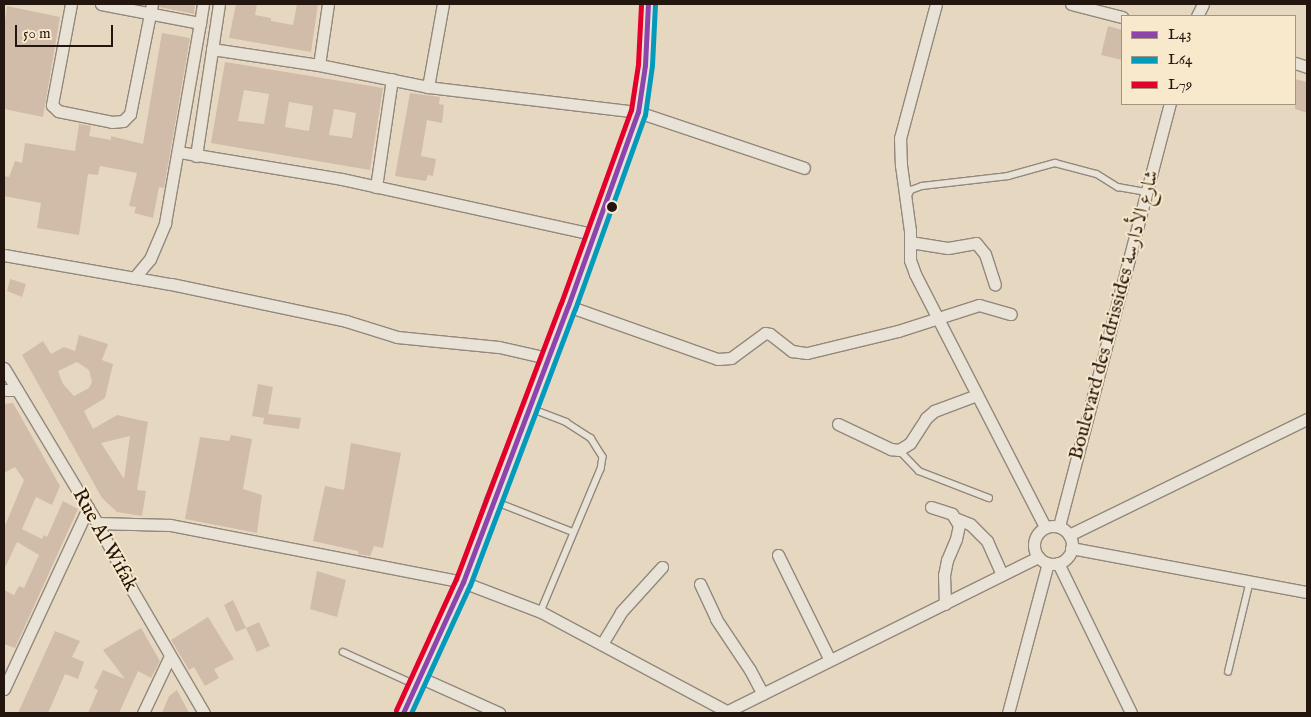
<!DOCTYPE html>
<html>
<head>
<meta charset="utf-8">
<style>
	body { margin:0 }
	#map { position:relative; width:1311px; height:717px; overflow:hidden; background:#e6d8c0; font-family:"IM FELL English",Amiri,serif }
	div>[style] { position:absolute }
	.building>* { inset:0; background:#d0bca9 }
	.roads { filter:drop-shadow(1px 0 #92887b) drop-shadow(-1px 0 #92887b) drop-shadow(0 1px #92887b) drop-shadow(0 -1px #92887b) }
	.lane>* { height:5.5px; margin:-2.75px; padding:0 2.75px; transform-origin:2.75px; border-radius:2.75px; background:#e9e2d6 }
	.street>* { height:11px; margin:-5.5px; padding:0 5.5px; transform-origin:5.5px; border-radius:5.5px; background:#e9e2d6 }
	.street>.ring { margin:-5.5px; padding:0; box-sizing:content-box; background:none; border:11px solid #e9e2d6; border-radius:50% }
	.secondary>* { height:15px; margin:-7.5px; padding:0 7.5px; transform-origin:7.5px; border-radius:7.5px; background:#e9e2d6 }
	.bus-1>* { height:5px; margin:-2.5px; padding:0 2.5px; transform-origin:2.5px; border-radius:2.5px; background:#8e44ad }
	.bus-2>* { height:5px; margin:-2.5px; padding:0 2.5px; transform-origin:2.5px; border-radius:2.5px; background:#049abb }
	.bus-3>* { height:5px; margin:-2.5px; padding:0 2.5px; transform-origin:2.5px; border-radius:2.5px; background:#e4002b }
	.dots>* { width:14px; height:14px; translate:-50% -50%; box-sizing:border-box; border:2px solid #f8e8cc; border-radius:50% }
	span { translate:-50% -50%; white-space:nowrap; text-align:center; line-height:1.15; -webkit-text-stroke:4px #f8e8cc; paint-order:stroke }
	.street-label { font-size:20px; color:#23160e }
	.frame { position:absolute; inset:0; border:5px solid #23160e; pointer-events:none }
	.legend { position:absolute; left:1121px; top:15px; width:175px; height:90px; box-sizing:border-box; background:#f8e8cc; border:1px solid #a39480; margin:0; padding:6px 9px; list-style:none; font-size:15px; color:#23160e }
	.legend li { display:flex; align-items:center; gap:10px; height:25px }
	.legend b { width:25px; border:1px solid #a39480 }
	.scale { position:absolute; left:15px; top:25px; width:98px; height:22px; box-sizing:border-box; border:2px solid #23160e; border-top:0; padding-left:6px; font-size:15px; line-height:18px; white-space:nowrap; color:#23160e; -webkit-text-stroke:4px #f8e8cc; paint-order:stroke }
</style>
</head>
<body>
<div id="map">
	<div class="building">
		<i style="clip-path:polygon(159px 4px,195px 4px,194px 14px,159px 7px)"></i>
		<i style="clip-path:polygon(236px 4px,257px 4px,255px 15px,271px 18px,271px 21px,293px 25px,297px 4px,318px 4px,311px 52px,229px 38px)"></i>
		<i style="clip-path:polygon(7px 6px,60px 17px,43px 117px,4px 109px,4px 29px)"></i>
		<i style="clip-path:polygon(1108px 26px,1122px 30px,1122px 60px,1101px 55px)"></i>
		<i style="clip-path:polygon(162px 33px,190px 38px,164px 188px,159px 187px,153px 218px,134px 213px,136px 207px,129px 206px,137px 173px,100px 166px,98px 175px,88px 174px,79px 235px,37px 228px,41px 203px,4px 196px,4px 176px,9px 177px,15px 161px,22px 163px,25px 143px,75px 151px,79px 124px,91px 126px,89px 136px,111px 140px,111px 136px,143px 144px)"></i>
		<i style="clip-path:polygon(evenodd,225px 62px,383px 88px,370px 170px,211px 143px,225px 62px,244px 90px,269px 94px,264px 124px,238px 121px,244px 90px,225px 62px,289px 102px,313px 106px,309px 131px,285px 127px,289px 102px,225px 62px,334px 109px,356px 113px,352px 138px,329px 135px,334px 109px)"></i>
		<i style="clip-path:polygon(1295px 79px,1307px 82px,1307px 113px,1295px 109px)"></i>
		<i style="clip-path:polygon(410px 93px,440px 97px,439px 104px,444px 105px,442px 123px,427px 120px,421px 156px,436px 159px,433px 176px,428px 175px,426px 181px,395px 176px)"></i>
		<i style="clip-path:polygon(10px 279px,26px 284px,22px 297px,7px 291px)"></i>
		<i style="clip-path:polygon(evenodd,79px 335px,108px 344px,102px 360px,113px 364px,105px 398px,84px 411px,93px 429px,117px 415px,148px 422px,137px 490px,146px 491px,142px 516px,117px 512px,102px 498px,22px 355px,43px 341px,51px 354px,64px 347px,75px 351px,79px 335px,77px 362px,89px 370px,92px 382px,89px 388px,74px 396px,63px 384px,58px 371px,77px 362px,79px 335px,130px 436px,124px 479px,101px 443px,130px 436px)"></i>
		<i style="clip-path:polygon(258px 384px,273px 387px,268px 414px,301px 418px,299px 429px,263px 424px,264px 418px,252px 416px)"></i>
		<i style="clip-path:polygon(13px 403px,60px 486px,52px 505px,36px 497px,22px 529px,42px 539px,44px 535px,47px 537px,63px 501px,78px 509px,15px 648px,4px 644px,4px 590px,14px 595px,19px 586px,24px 588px,39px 555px,17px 542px,4px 570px,4px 528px,24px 480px,15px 467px,4px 473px,4px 404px)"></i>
		<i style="clip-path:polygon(231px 435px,252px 439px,243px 489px,262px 495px,257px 533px,185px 519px,200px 437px,229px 441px)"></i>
		<i style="clip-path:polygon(351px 443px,401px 453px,383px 548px,374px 546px,370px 556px,358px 554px,358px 551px,313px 541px,325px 486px,344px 490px)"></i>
		<i style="clip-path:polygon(317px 571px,346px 580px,337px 617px,310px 609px)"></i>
		<i style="clip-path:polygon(233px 600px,246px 628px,236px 632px,224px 605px)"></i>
		<i style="clip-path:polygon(208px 617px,234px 659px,214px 669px,219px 678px,205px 686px,194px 667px,189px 670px,171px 640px)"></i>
		<i style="clip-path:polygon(259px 622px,270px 646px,257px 652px,246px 628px)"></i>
		<i style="clip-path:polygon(141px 628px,160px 661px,151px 678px,138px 671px,119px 713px,88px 713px,98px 690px,94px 688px,103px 670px,125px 679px,103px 650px)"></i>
		<i style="clip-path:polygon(55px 631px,80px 641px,72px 657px,84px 662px,78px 679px,65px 674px,48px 713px,18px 713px)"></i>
		<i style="clip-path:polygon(177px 690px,189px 713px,162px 713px,169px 696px)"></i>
	</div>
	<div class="roads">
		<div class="lane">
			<i style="left:907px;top:197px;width:8px;rotate:-60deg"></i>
			<i style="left:911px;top:190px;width:12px;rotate:-20deg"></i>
			<i style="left:922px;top:186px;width:87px;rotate:-6.6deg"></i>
			<i style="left:1008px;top:176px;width:49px;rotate:-15.5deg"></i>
			<i style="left:1055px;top:163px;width:43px;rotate:14.7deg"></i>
			<i style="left:1097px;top:174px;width:25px;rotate:32deg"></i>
			<i style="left:1118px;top:187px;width:29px;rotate:10deg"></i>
			<i style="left:530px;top:408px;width:39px;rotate:21deg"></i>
			<i style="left:566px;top:422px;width:30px;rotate:33deg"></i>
			<i style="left:591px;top:438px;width:22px;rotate:58deg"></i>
			<i style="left:603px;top:457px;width:12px;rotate:99deg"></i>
			<i style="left:601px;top:469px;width:155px;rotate:112.8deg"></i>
			<i style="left:899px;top:450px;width:29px;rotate:46deg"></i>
			<i style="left:919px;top:471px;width:75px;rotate:21.1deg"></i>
			<i style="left:494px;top:501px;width:85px;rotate:21.4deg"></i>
			<i style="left:343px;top:652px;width:80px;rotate:24.3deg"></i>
			<i style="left:1228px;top:672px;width:94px;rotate:-76.4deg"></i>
		</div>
		<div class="street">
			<i style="left:71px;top:4px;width:103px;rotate:100.7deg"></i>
			<i style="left:52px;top:105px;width:8px;rotate:45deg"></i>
			<i style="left:58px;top:111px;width:55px;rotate:11.5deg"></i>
			<i style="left:112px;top:122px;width:11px;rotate:-5deg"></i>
			<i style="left:123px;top:121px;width:10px;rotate:-45deg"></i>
			<i style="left:130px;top:114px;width:112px;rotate:-78.7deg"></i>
			<i style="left:101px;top:4px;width:101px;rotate:10.9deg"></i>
			<i style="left:200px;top:23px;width:19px;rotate:-81deg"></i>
			<i style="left:936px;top:4px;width:139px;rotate:105deg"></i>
			<i style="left:900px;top:138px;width:27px;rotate:88deg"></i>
			<i style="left:901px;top:165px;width:67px;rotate:82.2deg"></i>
			<i style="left:910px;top:231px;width:29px;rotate:90deg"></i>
			<i style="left:910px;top:260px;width:15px;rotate:70deg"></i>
			<i style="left:915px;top:274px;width:284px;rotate:62.8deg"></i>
			<i style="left:1071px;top:4px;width:53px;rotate:14.3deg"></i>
			<i style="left:1197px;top:16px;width:13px;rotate:-63deg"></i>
			<i style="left:212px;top:49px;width:108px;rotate:8.5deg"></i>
			<i style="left:319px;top:65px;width:62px;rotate:-81.6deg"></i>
			<i style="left:1295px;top:63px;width:13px;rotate:18deg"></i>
			<i style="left:319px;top:65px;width:111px;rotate:11.4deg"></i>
			<i style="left:428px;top:87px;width:211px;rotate:6.8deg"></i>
			<i style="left:638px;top:112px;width:175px;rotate:18.6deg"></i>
			<i style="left:428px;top:87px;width:84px;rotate:-79.8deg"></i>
			<i style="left:179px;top:152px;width:165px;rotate:9.4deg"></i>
			<i style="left:342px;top:179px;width:257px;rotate:12.4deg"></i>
			<i style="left:196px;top:156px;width:154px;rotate:-81.4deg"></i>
			<i style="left:376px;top:187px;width:109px;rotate:-81.6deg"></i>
			<i style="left:910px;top:242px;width:38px;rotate:9deg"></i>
			<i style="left:948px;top:248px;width:28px;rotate:-10deg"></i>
			<i style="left:976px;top:243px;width:14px;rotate:51deg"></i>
			<i style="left:985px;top:254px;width:32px;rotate:72deg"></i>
			<i style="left:4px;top:255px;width:169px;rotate:9.9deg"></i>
			<i style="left:171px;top:284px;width:179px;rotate:11.9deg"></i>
			<i style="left:346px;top:321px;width:53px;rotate:17.4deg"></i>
			<i style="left:397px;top:337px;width:102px;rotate:5.6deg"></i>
			<i style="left:499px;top:347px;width:49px;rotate:12.9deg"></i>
			<i style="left:134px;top:278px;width:25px;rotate:-50deg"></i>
			<i style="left:150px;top:259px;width:39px;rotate:-67deg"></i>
			<i style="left:165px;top:223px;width:203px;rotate:-80.1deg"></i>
			<i style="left:568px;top:306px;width:159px;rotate:19.5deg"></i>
			<i style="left:718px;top:359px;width:13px;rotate:-4deg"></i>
			<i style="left:731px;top:358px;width:42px;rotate:-36.3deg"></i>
			<i style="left:765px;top:333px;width:5px;rotate:11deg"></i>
			<i style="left:770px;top:334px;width:28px;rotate:38deg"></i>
			<i style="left:792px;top:351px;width:15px;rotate:8deg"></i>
			<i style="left:807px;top:353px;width:94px;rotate:-13.6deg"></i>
			<i style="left:898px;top:331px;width:85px;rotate:-17.8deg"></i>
			<i style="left:979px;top:305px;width:33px;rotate:16deg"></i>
			<i style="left:4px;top:368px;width:181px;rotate:59deg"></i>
			<i style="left:97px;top:523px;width:73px;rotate:62.4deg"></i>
			<i style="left:131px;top:588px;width:145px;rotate:59.7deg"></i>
			<i style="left:4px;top:390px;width:13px"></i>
			<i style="left:838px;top:424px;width:59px;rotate:25.3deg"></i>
			<i style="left:891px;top:449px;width:8px;rotate:7deg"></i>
			<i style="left:899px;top:450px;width:13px;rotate:-32deg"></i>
			<i style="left:910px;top:443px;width:30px;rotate:-57deg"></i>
			<i style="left:926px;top:418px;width:11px;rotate:-41deg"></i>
			<i style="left:934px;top:411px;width:46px;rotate:-20.4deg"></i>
			<i style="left:931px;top:507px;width:22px;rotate:18deg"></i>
			<i style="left:952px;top:514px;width:13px;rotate:58deg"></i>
			<i style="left:959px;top:525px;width:14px;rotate:102deg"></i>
			<i style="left:956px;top:539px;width:23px;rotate:113deg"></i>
			<i style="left:947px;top:560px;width:15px;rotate:101deg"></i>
			<i style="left:944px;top:575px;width:29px;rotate:88deg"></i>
			<i style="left:957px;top:519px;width:14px;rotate:21deg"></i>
			<i style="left:970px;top:524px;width:24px;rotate:45deg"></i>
			<i style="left:987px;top:541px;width:37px;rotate:66deg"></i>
			<i style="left:97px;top:523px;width:73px;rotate:1.6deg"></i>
			<i style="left:170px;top:525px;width:298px;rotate:11deg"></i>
			<i style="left:463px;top:582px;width:84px;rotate:21deg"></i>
			<i style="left:541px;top:612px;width:214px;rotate:28.1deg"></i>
			<i style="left:1059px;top:526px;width:436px;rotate:-75.3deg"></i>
			<i class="ring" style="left:1034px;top:526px;width:27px;height:27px"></i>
			<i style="left:1069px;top:535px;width:265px;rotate:-26deg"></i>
			<i style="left:1071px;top:548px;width:240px;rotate:10.6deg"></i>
			<i style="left:778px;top:555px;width:117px;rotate:63.7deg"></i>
			<i style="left:1058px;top:563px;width:167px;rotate:64deg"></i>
			<i style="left:700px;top:584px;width:38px;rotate:65deg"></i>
			<i style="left:716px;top:619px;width:61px;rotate:56.3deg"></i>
			<i style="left:750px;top:670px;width:27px;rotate:62deg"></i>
			<i style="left:602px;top:644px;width:37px;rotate:-59deg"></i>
			<i style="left:621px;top:612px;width:61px;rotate:-47.7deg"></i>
			<i style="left:419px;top:677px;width:88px;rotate:24.2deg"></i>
			<i style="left:4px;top:689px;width:200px;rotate:-65.1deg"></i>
			<i style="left:143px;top:713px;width:63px;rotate:-64.7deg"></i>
			<i style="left:724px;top:713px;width:351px;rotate:-26.4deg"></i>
			<i style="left:1008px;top:713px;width:155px;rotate:-75.1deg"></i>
		</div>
		<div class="secondary">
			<i style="left:403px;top:713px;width:144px;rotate:-65.4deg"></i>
			<i style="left:463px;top:582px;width:86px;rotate:-70.3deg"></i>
			<i style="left:492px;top:501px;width:209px;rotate:-68.7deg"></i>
			<i style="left:568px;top:306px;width:206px;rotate:-70.2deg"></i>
			<i style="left:638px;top:112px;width:48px;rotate:-81.5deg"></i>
			<i style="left:645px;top:65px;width:61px;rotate:-87.2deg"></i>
		</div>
	</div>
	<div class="bus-1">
		<i style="left:403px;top:713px;width:144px;rotate:-65.4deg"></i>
		<i style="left:463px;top:582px;width:295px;rotate:-69.2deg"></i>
		<i style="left:568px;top:306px;width:206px;rotate:-70.2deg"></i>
		<i style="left:638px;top:112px;width:48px;rotate:-81.5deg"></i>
		<i style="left:645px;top:65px;width:61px;rotate:-87.2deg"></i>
	</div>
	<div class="bus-2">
		<i style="left:411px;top:713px;width:141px;rotate:-65.3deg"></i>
		<i style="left:470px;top:585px;width:295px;rotate:-69.2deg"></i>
		<i style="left:575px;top:309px;width:206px;rotate:-70.2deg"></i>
		<i style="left:645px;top:115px;width:50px;rotate:-82deg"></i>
		<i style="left:652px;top:65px;width:61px;rotate:-87.2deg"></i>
	</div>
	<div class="bus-3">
		<i style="left:396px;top:710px;width:144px;rotate:-65.4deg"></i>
		<i style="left:456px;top:579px;width:295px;rotate:-69.2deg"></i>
		<i style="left:561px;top:303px;width:205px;rotate:-70.1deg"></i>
		<i style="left:631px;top:110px;width:47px;rotate:-81.3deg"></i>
		<i style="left:638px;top:64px;width:60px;rotate:-87.1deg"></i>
	</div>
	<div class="dots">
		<i style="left:612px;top:207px;background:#23160e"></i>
	</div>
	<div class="street-label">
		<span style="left:1114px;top:315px;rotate:-75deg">Boulevard des Idrissides شارع الأدارسة</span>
		<span style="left:105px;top:540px;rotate:61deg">Rue Al Wifak</span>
	</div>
	<div class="frame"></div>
	<ul class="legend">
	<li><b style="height:6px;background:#8e44ad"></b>L43</li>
	<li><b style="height:6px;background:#049abb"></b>L64</li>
	<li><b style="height:6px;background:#e4002b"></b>L79</li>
	</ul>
	<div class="scale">50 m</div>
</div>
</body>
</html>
